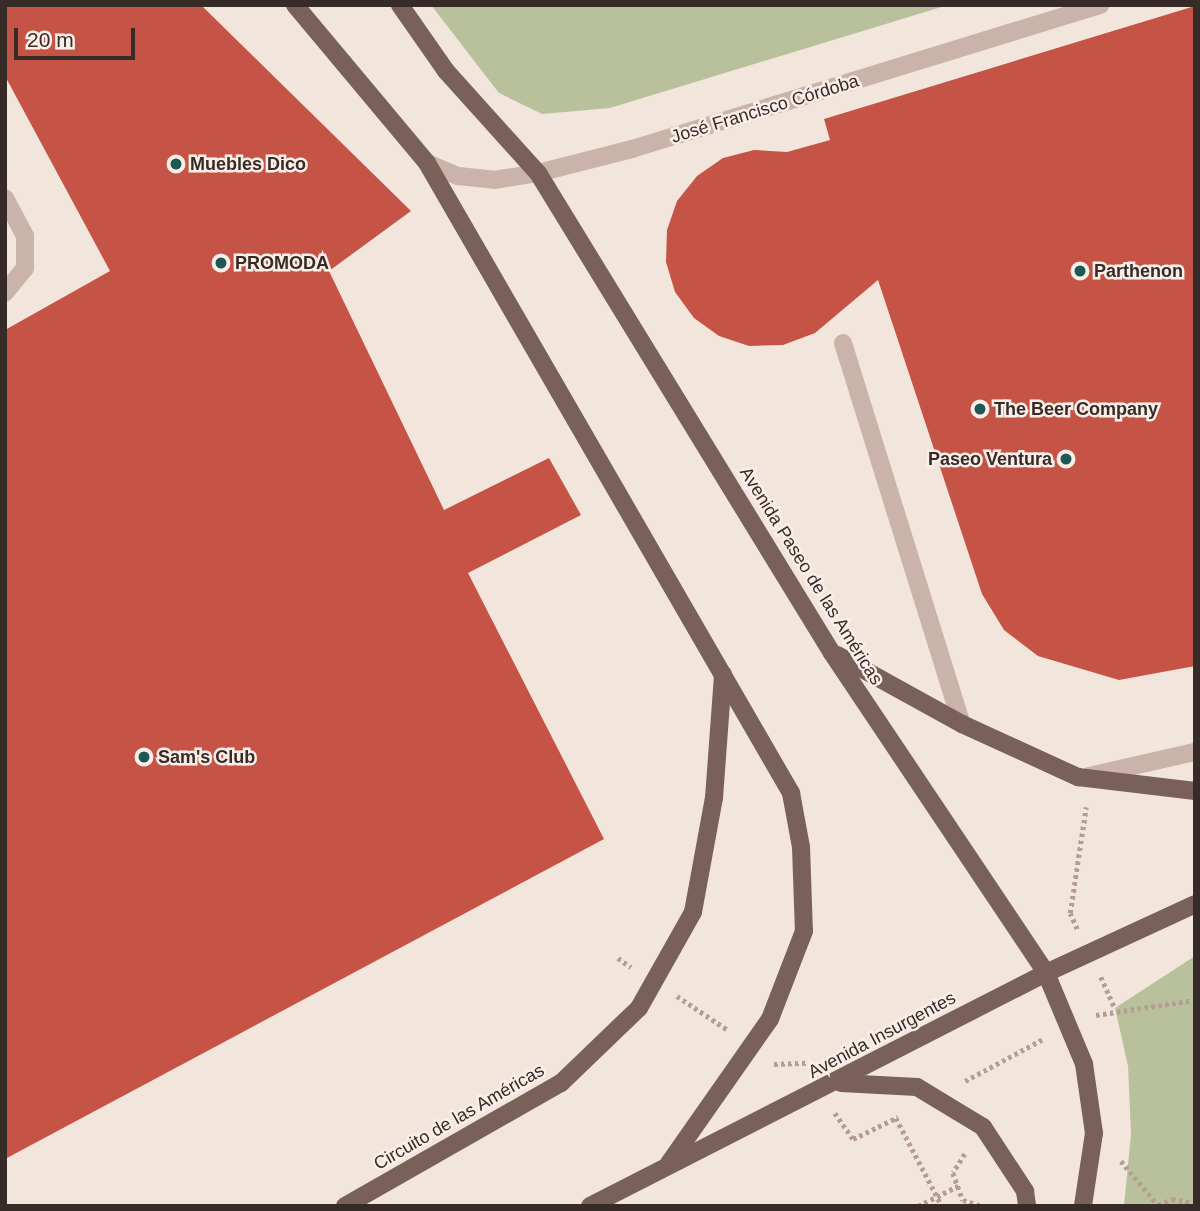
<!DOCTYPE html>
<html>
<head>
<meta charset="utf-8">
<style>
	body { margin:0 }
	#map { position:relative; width:1200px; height:1211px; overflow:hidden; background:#f2e5dc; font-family:Helvetica,sans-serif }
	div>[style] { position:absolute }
	.green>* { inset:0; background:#b9c19c }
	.building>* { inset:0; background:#c65446 }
	.path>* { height:4.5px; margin-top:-2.25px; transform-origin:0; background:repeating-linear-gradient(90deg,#b69d92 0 3.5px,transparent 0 7px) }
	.minor>* { height:18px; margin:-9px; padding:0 9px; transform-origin:9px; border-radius:9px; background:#cab3a8 }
	.major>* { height:18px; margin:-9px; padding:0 9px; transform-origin:9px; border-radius:9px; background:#796059 }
	.dots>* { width:19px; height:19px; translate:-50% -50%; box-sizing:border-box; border:4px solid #faefe8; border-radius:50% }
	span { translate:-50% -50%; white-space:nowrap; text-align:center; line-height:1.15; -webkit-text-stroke:5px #faefe8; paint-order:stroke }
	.street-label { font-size:18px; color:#372b28 }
	.poi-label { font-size:18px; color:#372b28; font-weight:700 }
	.left { translate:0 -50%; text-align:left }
	.right { translate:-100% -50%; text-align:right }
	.frame { position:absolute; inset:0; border:7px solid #372b28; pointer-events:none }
	.scale { position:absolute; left:14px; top:28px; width:121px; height:32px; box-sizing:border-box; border:4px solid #372b28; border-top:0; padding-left:9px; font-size:21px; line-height:24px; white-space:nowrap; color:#372b28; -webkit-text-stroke:5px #faefe8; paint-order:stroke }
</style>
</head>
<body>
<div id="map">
	<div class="green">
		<i style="clip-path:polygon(431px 5px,948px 5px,610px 108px,542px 114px,499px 93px)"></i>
		<i style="clip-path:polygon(1195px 956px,1195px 1206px,1124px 1206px,1131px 1134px,1128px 1066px,1115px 1008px)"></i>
	</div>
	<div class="building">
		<i style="clip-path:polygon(5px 5px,201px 5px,411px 211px,329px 271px,444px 510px,549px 458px,581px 515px,468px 573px,604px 839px,5px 1159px,5px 330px,110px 271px,5px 76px)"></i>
		<i style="clip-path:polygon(1195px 6px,1195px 666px,1119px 680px,1038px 656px,1004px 630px,982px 594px,878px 280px,815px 333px,783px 345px,749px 346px,719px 336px,694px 318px,675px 292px,666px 262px,667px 230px,677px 201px,697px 176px,723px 158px,754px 150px,787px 152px,830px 140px,824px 119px)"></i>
	</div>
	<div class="path">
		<i style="left:1077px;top:929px;width:17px;rotate:-114deg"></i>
		<i style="left:1070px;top:913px;width:107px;rotate:-81.4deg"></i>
		<i style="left:618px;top:958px;width:16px;rotate:35deg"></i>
		<i style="left:1101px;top:977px;width:34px;rotate:66deg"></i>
		<i style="left:677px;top:996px;width:61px;rotate:33.7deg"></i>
		<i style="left:1096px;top:1015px;width:100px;rotate:-8.6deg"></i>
		<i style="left:774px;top:1064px;width:33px;rotate:-2deg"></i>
		<i style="left:965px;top:1081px;width:89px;rotate:-28.3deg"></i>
		<i style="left:835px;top:1113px;width:32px;rotate:55deg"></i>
		<i style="left:853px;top:1139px;width:50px;rotate:-26.1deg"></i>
		<i style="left:896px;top:1118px;width:99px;rotate:62.4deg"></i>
		<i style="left:965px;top:1154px;width:22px;rotate:122deg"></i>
		<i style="left:953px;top:1173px;width:29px;rotate:70deg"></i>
		<i style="left:963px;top:1200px;width:19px;rotate:18deg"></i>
		<i style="left:1121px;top:1161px;width:57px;rotate:49.9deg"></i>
		<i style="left:1158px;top:1205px;width:15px;rotate:-23deg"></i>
		<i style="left:1172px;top:1199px;width:23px;rotate:10deg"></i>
		<i style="left:918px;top:1206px;width:45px;rotate:-26.6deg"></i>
	</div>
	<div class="minor">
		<i style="left:427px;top:163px;width:34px;rotate:23deg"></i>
		<i style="left:458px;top:176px;width:36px;rotate:6deg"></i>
		<i style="left:494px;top:180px;width:45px;rotate:-9deg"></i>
		<i style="left:538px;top:173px;width:97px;rotate:-14.3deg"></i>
		<i style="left:632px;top:149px;width:490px;rotate:-17.1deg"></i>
		<i style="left:5px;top:198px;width:43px;rotate:62.2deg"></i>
		<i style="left:25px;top:236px;width:32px;rotate:90deg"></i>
		<i style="left:25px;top:268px;width:32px;rotate:129deg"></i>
		<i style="left:843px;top:343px;width:399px;rotate:72.7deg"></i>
		<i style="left:1089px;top:776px;width:109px;rotate:-12.8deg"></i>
	</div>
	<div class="major">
		<i style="left:295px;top:5px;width:206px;rotate:50.1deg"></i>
		<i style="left:427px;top:163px;width:728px;rotate:59.98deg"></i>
		<i style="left:791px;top:793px;width:55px;rotate:79.5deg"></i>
		<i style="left:801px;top:847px;width:84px;rotate:88deg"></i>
		<i style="left:804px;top:931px;width:94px;rotate:111.1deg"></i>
		<i style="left:770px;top:1019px;width:176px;rotate:125deg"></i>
		<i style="left:400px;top:5px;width:80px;rotate:55.1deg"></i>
		<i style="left:446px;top:71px;width:137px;rotate:48deg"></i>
		<i style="left:538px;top:173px;width:563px;rotate:58.51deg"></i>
		<i style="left:832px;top:653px;width:385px;rotate:56.2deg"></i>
		<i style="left:1046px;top:973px;width:99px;rotate:67.3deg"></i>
		<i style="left:1084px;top:1064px;width:70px;rotate:81.8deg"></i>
		<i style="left:1094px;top:1133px;width:74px;rotate:98.6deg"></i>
		<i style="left:837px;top:655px;width:143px;rotate:28.9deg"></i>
		<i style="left:962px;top:724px;width:128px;rotate:24.6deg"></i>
		<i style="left:1078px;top:777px;width:118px;rotate:6.8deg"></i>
		<i style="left:841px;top:1083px;width:76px;rotate:3deg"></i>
		<i style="left:917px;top:1087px;width:77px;rotate:31.2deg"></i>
		<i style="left:983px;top:1127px;width:77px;rotate:56.7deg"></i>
		<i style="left:1025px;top:1191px;width:15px;rotate:82deg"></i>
		<i style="left:345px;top:1206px;width:249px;rotate:-29.7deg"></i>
		<i style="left:561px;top:1083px;width:108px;rotate:-43.9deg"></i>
		<i style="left:639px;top:1008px;width:110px;rotate:-60.6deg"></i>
		<i style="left:693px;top:912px;width:116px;rotate:-79.6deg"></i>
		<i style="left:714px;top:798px;width:124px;rotate:-85.8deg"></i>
		<i style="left:590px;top:1206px;width:512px;rotate:-27.07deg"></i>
		<i style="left:1046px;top:973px;width:164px;rotate:-24.8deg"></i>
	</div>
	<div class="dots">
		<i style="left:176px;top:164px;background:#1e5854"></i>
		<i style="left:221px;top:263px;background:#1e5854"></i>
		<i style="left:1080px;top:271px;background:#1e5854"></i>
		<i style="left:980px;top:409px;background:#1e5854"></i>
		<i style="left:1066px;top:459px;background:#1e5854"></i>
		<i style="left:144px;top:757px;background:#1e5854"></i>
	</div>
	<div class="street-label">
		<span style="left:765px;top:109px;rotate:-17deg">José Francisco Córdoba</span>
		<span style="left:811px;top:576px;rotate:58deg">Avenida Paseo de las Américas</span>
		<span style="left:882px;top:1035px;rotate:-28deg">Avenida Insurgentes</span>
		<span style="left:459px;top:1117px;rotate:-30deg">Circuito de las Américas</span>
	</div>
	<div class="poi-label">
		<span class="left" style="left:190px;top:164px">Muebles Dico</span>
		<span class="left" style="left:235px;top:263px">PROMODA</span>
		<span class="left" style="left:1094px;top:271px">Parthenon</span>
		<span class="left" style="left:994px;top:409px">The Beer Company</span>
		<span class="right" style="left:1052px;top:459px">Paseo Ventura</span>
		<span class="left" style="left:158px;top:757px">Sam's Club</span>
	</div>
	<div class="frame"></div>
	<div class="scale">20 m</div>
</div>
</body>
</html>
